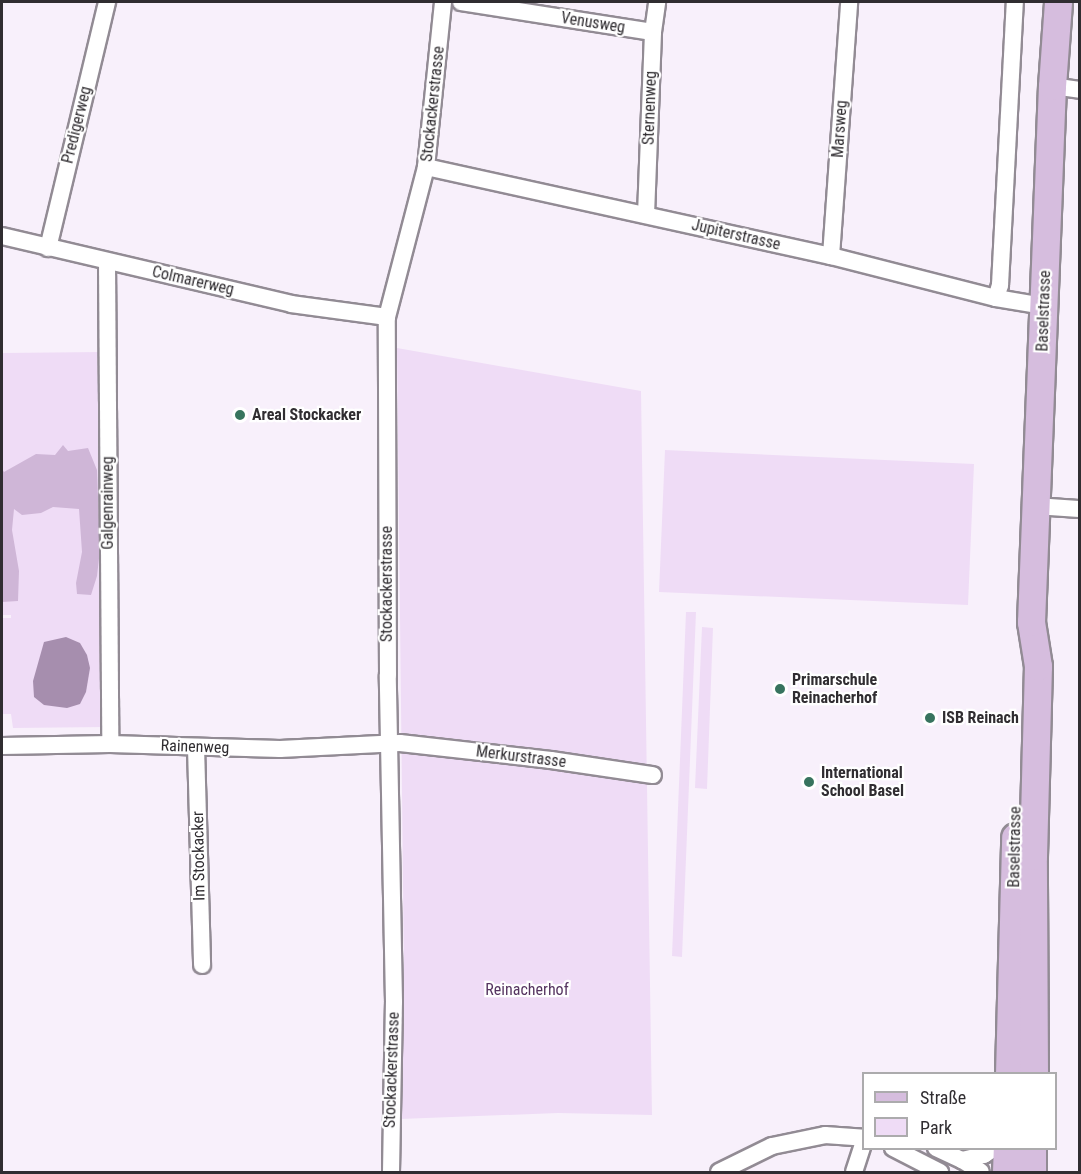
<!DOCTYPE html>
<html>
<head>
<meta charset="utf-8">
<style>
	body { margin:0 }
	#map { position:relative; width:1081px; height:1174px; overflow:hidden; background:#f8f0fb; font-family:"Roboto Condensed",sans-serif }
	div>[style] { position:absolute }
	.green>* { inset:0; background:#efdcf6 }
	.forest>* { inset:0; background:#cfb6d7 }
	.water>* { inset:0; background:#a68eae }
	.roads { filter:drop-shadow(2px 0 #928b94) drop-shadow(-2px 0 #928b94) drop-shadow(0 2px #928b94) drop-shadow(0 -2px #928b94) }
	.minor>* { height:16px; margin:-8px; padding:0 8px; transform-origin:8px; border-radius:8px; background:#fff }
	.primary>* { height:27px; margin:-13.5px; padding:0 13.5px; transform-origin:13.5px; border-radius:13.5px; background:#d6bdde }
	.dots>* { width:16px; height:16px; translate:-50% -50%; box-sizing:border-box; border:3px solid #fff; border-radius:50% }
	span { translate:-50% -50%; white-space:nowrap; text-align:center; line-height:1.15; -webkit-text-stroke:4.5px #fff; paint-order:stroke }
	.street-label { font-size:16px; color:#302d31 }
	.poi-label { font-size:16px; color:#302d31; font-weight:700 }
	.left { translate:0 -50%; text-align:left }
	.park-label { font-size:16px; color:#553460 }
	.frame { position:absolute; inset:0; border:3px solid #302d31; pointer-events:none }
	.legend { position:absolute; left:862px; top:1072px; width:195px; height:78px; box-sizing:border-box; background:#fff; border:2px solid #acabad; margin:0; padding:8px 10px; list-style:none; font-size:18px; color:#302d31 }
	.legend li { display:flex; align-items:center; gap:12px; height:30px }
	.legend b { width:30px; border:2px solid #acabad }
</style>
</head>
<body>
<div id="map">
	<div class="green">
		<i style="clip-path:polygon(397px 348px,641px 391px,652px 1115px,558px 1113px,400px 1119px,404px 973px)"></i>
		<i style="clip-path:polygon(102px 352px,106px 727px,13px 728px,11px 714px,2px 714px,2px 618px,11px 618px,11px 615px,2px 615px,2px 353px)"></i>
		<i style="clip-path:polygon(665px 450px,974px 464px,968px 605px,659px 592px)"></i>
		<i style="clip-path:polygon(686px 612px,696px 612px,682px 957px,672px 956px)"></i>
		<i style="clip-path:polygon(702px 627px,713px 628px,707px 789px,695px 788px)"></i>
	</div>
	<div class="forest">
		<i style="clip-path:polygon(63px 445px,68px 451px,88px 448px,97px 470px,100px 550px,97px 576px,91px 595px,77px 594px,76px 583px,82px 552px,79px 509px,53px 507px,41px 513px,22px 515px,14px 509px,12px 530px,19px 571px,18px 601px,2px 602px,2px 469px,4px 472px,36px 454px,55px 455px)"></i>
	</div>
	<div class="water">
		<i style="clip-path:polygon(66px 637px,80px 643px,87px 655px,90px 668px,86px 692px,80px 704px,67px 708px,44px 705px,34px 697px,33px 681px,44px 642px)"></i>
	</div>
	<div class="roads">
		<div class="minor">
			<i style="left:461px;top:2px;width:194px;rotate:8.9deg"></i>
			<i style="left:1052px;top:86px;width:28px;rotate:8deg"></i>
			<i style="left:426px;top:167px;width:415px;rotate:12.4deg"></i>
			<i style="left:831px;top:256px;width:170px;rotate:14.3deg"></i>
			<i style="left:996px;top:298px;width:49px;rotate:9.5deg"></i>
			<i style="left:646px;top:215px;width:183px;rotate:-87.8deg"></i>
			<i style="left:653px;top:32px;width:30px;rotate:-82deg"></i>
			<i style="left:2px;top:236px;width:297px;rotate:13.2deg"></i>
			<i style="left:291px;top:304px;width:97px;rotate:7.7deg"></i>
			<i style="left:48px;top:248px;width:253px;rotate:-76.5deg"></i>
			<i style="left:831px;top:256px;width:255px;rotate:-85.9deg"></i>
			<i style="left:107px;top:262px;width:482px;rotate:89.6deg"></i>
			<i style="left:996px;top:298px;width:14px;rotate:-73deg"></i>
			<i style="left:1000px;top:285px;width:283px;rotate:-87deg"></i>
			<i style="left:1036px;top:506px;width:44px;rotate:3.9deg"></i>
			<i style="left:2px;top:746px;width:108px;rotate:-1.1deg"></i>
			<i style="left:110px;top:744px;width:170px;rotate:1.7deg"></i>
			<i style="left:280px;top:749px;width:120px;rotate:-2.9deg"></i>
			<i style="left:400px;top:743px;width:152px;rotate:6.4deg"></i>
			<i style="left:551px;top:760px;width:103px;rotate:8.4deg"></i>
			<i style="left:196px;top:747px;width:218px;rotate:88.4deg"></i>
			<i style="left:893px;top:1148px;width:53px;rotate:27.1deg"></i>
			<i style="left:936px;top:1148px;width:29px;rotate:25deg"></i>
			<i style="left:962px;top:1160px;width:22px;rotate:32deg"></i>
			<i style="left:962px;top:1160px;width:23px;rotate:-13deg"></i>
			<i style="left:984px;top:1155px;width:12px;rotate:-35deg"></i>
			<i style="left:391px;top:1172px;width:170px;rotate:-89deg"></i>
			<i style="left:394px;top:1002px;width:327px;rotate:-91.1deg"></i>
			<i style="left:388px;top:675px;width:358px;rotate:-90.2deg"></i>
			<i style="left:387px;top:317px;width:155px;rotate:-75.4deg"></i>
			<i style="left:426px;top:167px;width:166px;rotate:-84.1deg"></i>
			<i style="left:719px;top:1172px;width:59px;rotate:-26.1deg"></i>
			<i style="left:772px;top:1146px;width:54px;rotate:-11.7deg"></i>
			<i style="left:825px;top:1135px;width:39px;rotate:4deg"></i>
			<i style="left:854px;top:1172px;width:33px;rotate:-72deg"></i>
		</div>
		<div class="primary">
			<i style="left:1009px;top:1074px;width:237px;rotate:-88.5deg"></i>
			<i style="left:1034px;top:1074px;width:218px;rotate:-90.3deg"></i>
			<i style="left:1033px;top:856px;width:190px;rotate:-88.5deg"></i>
			<i style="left:1038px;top:666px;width:45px;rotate:-99deg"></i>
			<i style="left:1031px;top:622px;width:536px;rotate:-87.76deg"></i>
			<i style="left:1052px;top:86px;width:84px;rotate:-85.9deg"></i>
			<i style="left:1006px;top:1172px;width:24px;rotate:-88deg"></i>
			<i style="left:1032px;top:1172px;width:24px;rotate:-90deg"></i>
		</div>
	</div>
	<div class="dots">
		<i style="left:240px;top:415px;background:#37735e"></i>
		<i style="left:780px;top:689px;background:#37735e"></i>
		<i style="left:930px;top:718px;background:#37735e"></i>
		<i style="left:809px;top:782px;background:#37735e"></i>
	</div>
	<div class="street-label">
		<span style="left:593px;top:23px;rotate:9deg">Venusweg</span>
		<span style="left:433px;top:104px;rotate:-84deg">Stockackerstrasse</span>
		<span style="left:650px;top:108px;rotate:-88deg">Sternenweg</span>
		<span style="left:77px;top:125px;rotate:-76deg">Predigerweg</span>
		<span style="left:840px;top:129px;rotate:-86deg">Marsweg</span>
		<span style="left:736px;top:235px;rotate:13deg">Jupiterstrasse</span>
		<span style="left:193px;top:281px;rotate:13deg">Colmarerweg</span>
		<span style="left:1044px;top:311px;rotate:-88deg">Baselstrasse</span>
		<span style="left:108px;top:503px;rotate:-90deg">Galgenrainweg</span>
		<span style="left:387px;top:584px;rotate:-90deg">Stockackerstrasse</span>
		<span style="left:195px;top:747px;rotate:2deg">Rainenweg</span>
		<span style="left:521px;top:757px;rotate:7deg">Merkurstrasse</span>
		<span style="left:1015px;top:847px;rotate:-89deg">Baselstrasse</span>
		<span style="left:199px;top:856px;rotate:-91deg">Im Stockacker</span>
		<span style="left:392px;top:1070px;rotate:-88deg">Stockackerstrasse</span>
	</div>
	<div class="poi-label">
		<span class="left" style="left:252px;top:415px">Areal Stockacker</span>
		<span class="left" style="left:792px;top:689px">Primarschule<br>Reinacherhof</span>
		<span class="left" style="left:942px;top:718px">ISB Reinach</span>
		<span class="left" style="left:821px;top:782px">International<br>School Basel</span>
	</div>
	<div class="park-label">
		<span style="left:527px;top:990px">Reinacherhof</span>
	</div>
	<div class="frame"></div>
	<ul class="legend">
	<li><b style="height:8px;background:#d6bdde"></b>Straße</li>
	<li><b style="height:16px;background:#efdcf6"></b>Park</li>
	</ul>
</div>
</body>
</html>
